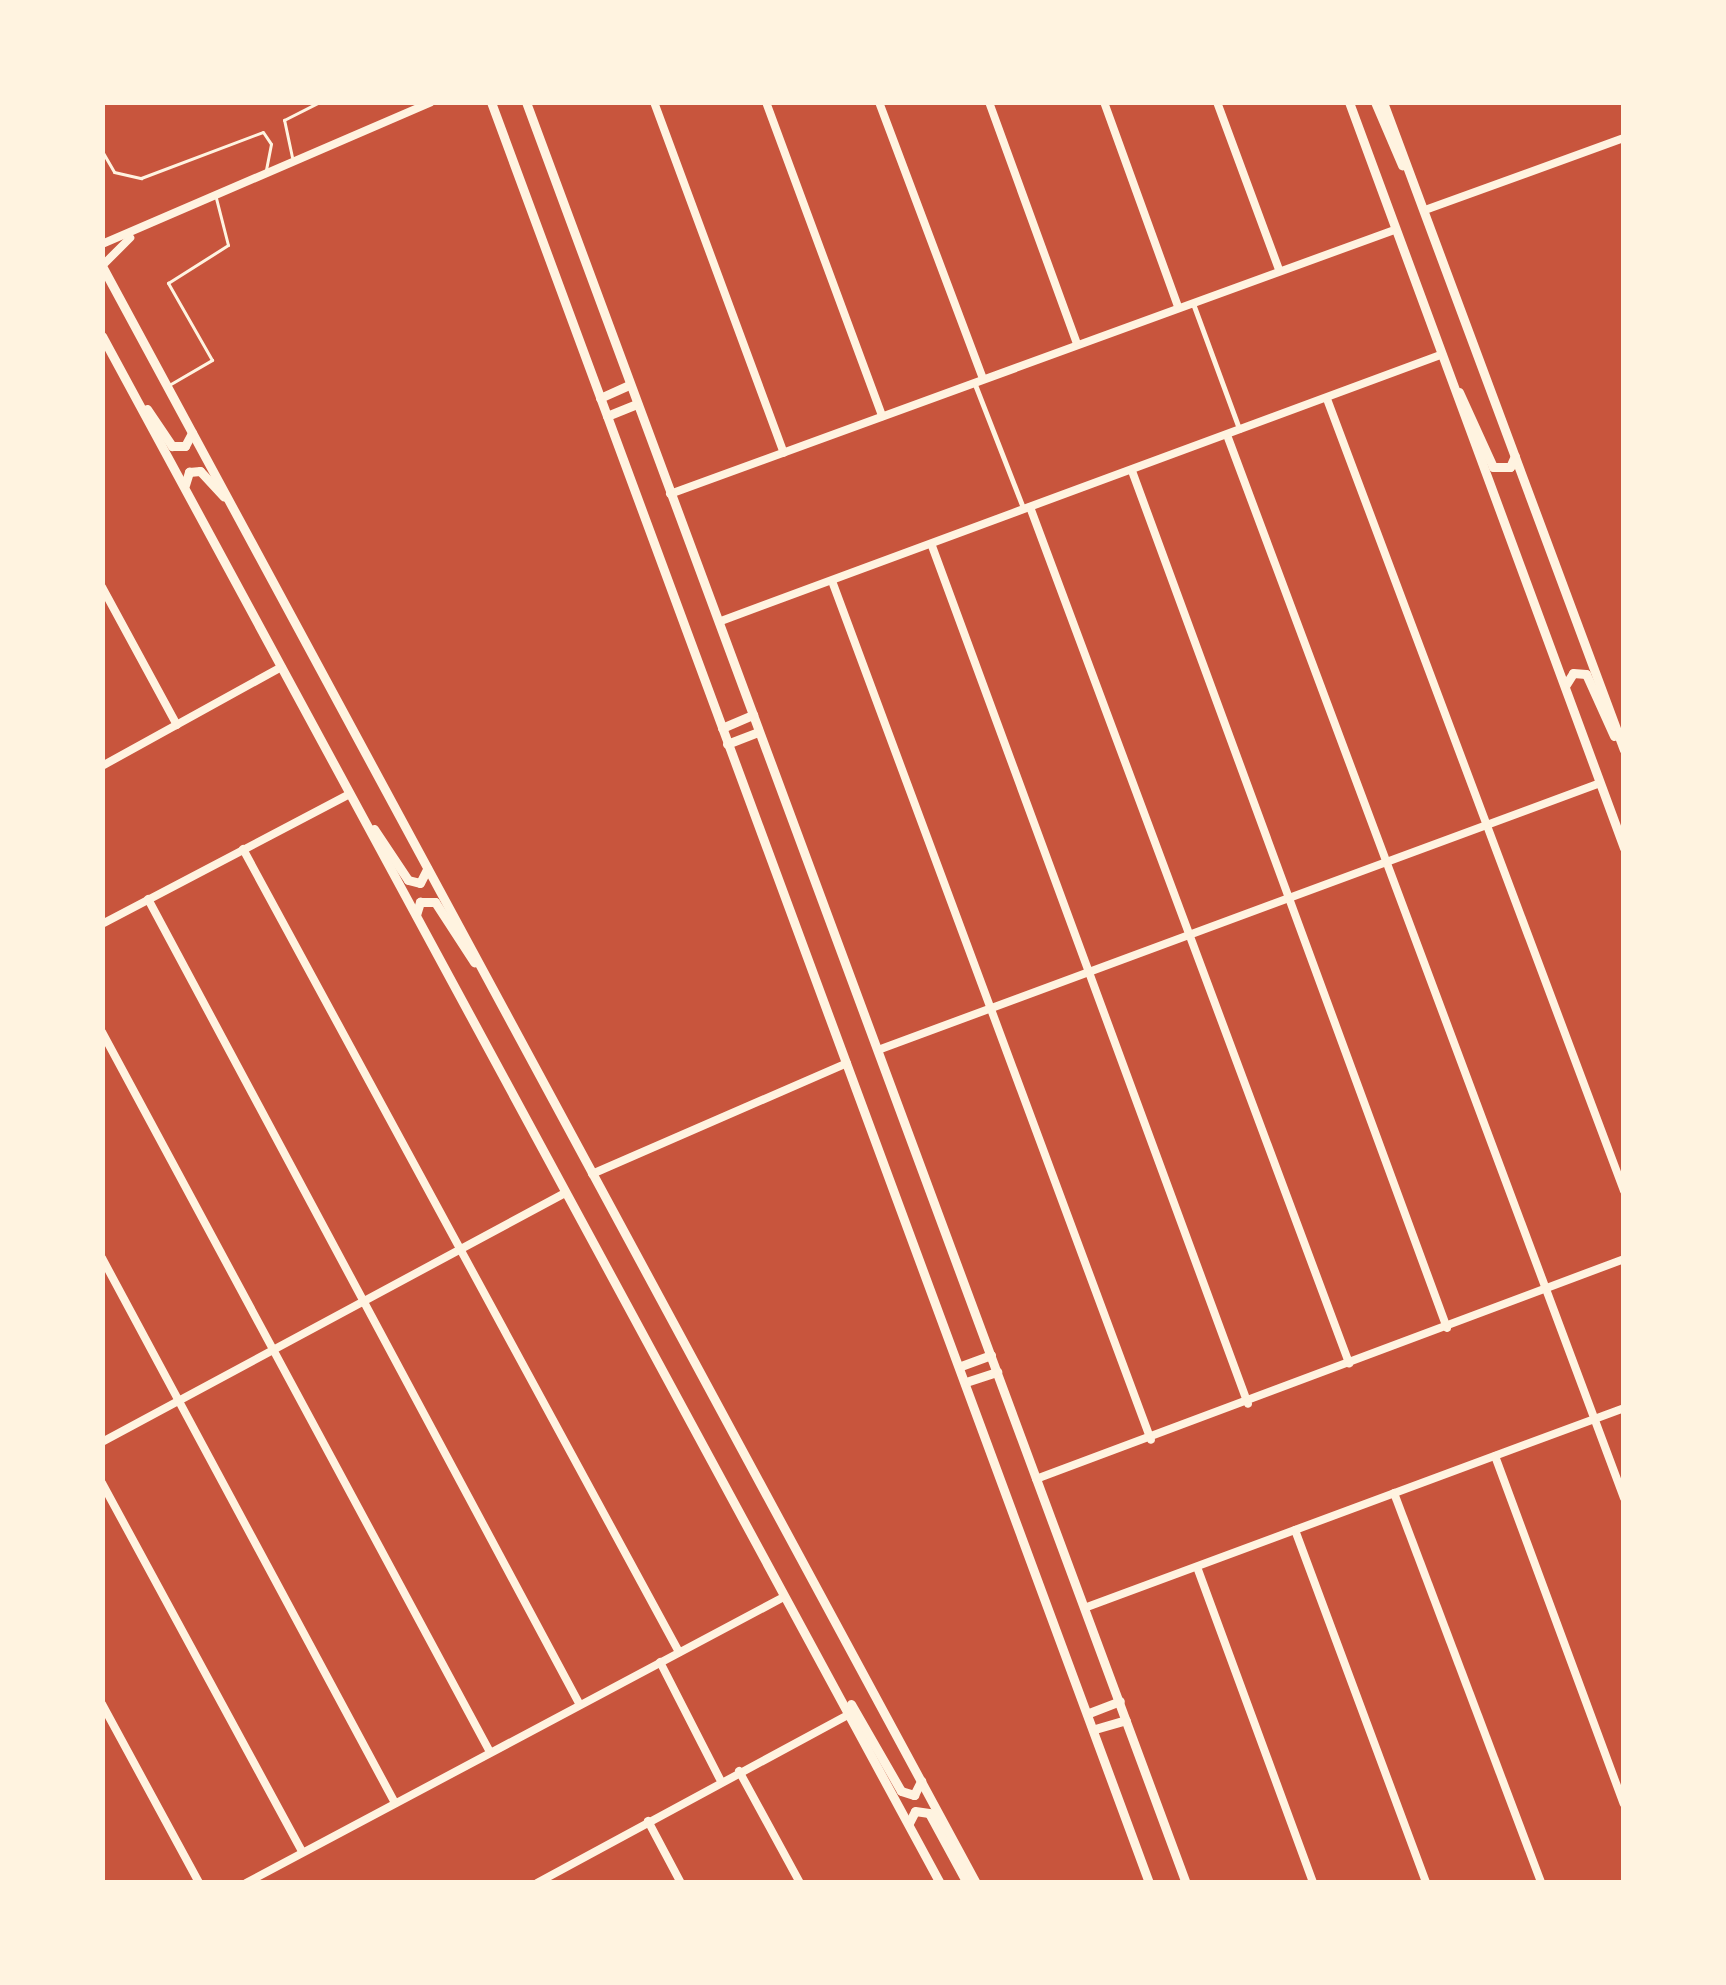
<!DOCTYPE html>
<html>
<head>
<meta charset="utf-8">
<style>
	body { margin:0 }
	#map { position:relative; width:1726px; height:1985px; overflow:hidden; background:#c8553d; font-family:"Roboto Condensed",sans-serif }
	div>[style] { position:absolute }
	.service>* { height:3px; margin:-1.5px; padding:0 1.5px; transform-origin:1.5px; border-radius:1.5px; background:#fff3e0 }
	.pedestrian>* { height:4.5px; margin:-2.25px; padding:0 2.25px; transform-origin:2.25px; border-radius:2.25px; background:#fff3e0 }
	.minor>* { height:8px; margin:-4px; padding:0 4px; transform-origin:4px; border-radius:4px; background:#fff3e0 }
	.secondary>* { height:9px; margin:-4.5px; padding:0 4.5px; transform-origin:4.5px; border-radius:4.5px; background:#fff3e0 }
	span { translate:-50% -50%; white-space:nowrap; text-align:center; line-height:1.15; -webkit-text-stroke:12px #fff3e0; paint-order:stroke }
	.frame { position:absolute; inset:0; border:105px solid #fff3e0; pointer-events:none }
</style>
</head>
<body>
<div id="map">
	<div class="service">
		<i style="left:102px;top:151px;width:24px;rotate:60deg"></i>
		<i style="left:114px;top:172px;width:28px;rotate:13deg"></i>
		<i style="left:141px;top:178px;width:130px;rotate:-20.7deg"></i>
		<i style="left:263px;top:132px;width:14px;rotate:56deg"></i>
		<i style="left:271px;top:144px;width:26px;rotate:101deg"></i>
		<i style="left:292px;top:157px;width:38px;rotate:-102deg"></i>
		<i style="left:284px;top:120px;width:39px;rotate:-27deg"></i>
		<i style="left:169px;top:385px;width:50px;rotate:-30.2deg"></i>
		<i style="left:212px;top:360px;width:89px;rotate:-119.7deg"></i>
		<i style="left:168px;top:283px;width:71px;rotate:-32.3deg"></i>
		<i style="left:228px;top:245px;width:49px;rotate:-104.3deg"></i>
	</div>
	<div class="pedestrian">
		<i style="left:1194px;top:305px;width:133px;rotate:69.8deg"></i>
		<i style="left:976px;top:386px;width:132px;rotate:68.7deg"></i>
	</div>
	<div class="minor">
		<i style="left:654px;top:102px;width:374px;rotate:69.7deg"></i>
		<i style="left:766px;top:102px;width:335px;rotate:69.7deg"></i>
		<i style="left:879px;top:102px;width:296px;rotate:69.4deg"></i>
		<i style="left:989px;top:102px;width:258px;rotate:70deg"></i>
		<i style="left:1104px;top:102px;width:217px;rotate:70.1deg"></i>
		<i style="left:1217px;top:102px;width:179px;rotate:69.7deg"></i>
		<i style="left:1425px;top:210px;width:212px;rotate:-19.9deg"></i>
		<i style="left:102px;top:244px;width:358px;rotate:-23.3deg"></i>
		<i style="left:102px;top:266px;width:40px;rotate:-45deg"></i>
		<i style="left:1327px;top:399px;width:846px;rotate:69.44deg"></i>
		<i style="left:1227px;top:435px;width:1135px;rotate:69.52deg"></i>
		<i style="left:1132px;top:471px;width:913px;rotate:69.82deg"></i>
		<i style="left:670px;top:494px;width:771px;rotate:-20.03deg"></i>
		<i style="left:1030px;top:507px;width:914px;rotate:69.56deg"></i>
		<i style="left:932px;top:546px;width:914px;rotate:69.78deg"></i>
		<i style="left:832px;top:581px;width:916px;rotate:69.63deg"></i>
		<i style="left:102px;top:587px;width:157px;rotate:61.5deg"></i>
		<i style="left:721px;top:621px;width:767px;rotate:-20.3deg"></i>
		<i style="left:102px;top:766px;width:205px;rotate:-28.9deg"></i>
		<i style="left:243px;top:849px;width:914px;rotate:61.5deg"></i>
		<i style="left:148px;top:899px;width:912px;rotate:61.81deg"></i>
		<i style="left:102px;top:924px;width:280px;rotate:-27.7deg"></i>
		<i style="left:102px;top:1032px;width:818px;rotate:61.68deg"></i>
		<i style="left:878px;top:1050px;width:770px;rotate:-20.29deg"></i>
		<i style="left:592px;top:1174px;width:278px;rotate:-23.5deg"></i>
		<i style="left:102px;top:1258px;width:619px;rotate:61.74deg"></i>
		<i style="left:102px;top:1442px;width:526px;rotate:-28.27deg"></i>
		<i style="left:1495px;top:1456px;width:371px;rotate:69.7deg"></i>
		<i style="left:1036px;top:1479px;width:628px;rotate:-20.51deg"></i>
		<i style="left:102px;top:1483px;width:420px;rotate:61.5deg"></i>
		<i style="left:1394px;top:1493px;width:417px;rotate:69.3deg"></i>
		<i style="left:1295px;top:1530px;width:377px;rotate:69.6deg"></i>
		<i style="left:1197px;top:1567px;width:337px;rotate:69.8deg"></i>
		<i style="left:1087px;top:1607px;width:573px;rotate:-20.33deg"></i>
		<i style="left:660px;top:1662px;width:134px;rotate:62.9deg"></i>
		<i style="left:102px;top:1704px;width:204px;rotate:61.5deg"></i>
		<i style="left:739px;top:1771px;width:128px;rotate:61.4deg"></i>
		<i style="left:648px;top:1821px;width:70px;rotate:62deg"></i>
		<i style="left:246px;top:1883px;width:609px;rotate:-28deg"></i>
		<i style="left:537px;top:1883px;width:356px;rotate:-28.4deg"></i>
	</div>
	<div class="secondary">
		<i style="left:491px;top:102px;width:1899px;rotate:69.72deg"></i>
		<i style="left:526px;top:102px;width:1899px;rotate:69.67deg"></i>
		<i style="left:1349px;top:102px;width:795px;rotate:69.76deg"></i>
		<i style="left:1375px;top:102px;width:69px;rotate:66.8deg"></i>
		<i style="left:1383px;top:102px;width:691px;rotate:69.6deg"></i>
		<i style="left:102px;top:266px;width:1838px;rotate:61.61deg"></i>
		<i style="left:102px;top:336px;width:1759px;rotate:61.56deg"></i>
		<i style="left:1459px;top:392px;width:82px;rotate:65.6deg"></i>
		<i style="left:1493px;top:467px;width:17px"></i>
		<i style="left:1510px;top:467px;width:12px;rotate:-66deg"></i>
		<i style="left:600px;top:398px;width:32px;rotate:-24deg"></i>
		<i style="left:147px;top:409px;width:45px;rotate:56deg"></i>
		<i style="left:172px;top:446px;width:13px"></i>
		<i style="left:185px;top:446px;width:15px;rotate:-62deg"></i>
		<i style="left:607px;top:416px;width:32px;rotate:-22deg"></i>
		<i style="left:185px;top:485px;width:14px;rotate:-73deg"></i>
		<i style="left:189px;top:472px;width:11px;rotate:-5deg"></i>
		<i style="left:200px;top:471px;width:35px;rotate:47deg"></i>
		<i style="left:1565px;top:686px;width:15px;rotate:-58deg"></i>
		<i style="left:1573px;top:673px;width:13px;rotate:4deg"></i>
		<i style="left:1586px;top:674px;width:68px;rotate:65.7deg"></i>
		<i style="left:722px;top:728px;width:34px;rotate:-23deg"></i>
		<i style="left:727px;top:744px;width:33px;rotate:-21deg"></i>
		<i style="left:374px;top:829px;width:61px;rotate:56.3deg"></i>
		<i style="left:408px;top:880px;width:12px;rotate:14deg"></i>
		<i style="left:420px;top:883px;width:16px;rotate:-63deg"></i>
		<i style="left:416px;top:915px;width:14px;rotate:-73deg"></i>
		<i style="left:420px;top:902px;width:15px"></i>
		<i style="left:435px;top:902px;width:72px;rotate:57deg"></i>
		<i style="left:961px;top:1366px;width:32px;rotate:-20deg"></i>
		<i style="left:966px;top:1382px;width:33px;rotate:-18deg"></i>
		<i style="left:851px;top:1704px;width:100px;rotate:60.1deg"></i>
		<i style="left:901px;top:1791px;width:14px;rotate:17deg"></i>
		<i style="left:914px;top:1795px;width:16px;rotate:-63deg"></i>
		<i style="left:1089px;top:1713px;width:33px;rotate:-21deg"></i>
		<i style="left:1095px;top:1729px;width:32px;rotate:-16deg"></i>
		<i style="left:909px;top:1823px;width:13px;rotate:-63deg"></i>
		<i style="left:915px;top:1811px;width:14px;rotate:8deg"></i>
		<i style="left:929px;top:1813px;width:80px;rotate:61.5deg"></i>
	</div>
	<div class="frame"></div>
</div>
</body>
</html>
